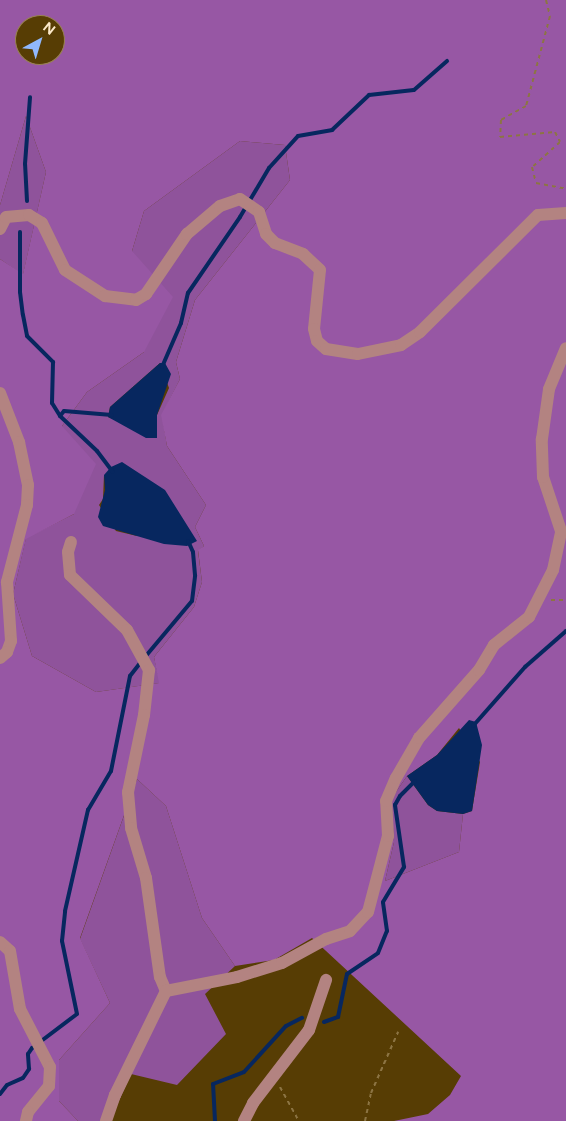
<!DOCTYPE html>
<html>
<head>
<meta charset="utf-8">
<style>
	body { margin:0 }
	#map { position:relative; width:566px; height:1121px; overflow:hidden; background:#573d04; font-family:Figtree,sans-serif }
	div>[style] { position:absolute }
	.green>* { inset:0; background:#8f539b }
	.forest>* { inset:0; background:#9757a4 }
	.water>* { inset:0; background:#07275f }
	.stream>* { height:4px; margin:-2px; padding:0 2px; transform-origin:2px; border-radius:2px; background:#07275f }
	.path>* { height:2px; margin-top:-1px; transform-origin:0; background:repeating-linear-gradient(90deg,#8c7443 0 4px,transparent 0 8px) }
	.minor>* { height:12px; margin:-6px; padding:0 6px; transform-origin:6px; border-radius:6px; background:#b38381 }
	span { translate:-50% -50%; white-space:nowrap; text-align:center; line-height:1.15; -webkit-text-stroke:5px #573d04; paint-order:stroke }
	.north { position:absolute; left:15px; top:15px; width:50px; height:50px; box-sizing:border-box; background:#573d04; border:1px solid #998253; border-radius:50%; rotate:39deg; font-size:14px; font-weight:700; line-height:20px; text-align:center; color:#fce9c9 }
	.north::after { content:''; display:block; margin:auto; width:18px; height:22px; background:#90b8fd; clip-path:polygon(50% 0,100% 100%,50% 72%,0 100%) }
</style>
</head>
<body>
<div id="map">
	<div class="green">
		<i style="clip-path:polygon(26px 116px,46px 172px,23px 275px,0 259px,0 205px)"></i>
		<i style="clip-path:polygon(evenodd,240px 141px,285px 145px,290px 180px,195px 300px,176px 362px,180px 379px,162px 415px,167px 446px,206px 505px,195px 527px,204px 546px,198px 551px,202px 582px,194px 607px,154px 657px,160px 683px,96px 692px,32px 656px,13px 594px,26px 538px,74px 514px,62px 426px,87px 392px,144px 352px,132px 251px,144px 211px,240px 141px,160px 363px,169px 388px,157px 415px,157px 438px,108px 417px,110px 407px,160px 363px,240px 141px,104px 475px,137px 536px,116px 531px,99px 505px,103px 499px,104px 475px)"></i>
		<i style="clip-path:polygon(407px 776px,428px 805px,437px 811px,463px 814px,459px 852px,385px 881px,394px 842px,391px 799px)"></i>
		<i style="clip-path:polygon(137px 779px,166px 806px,202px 918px,235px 966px,205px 994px,226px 1034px,177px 1085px,131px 1074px,110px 1121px,78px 1121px,59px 1101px,59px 1060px,110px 1003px,80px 939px)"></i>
	</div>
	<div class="forest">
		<i style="clip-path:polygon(evenodd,0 0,566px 0,566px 1121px,394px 1121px,428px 1114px,450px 1095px,461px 1076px,312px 938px,274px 960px,235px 966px,202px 918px,166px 806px,137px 779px,80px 938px,110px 1003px,59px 1060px,59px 1101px,78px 1121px,0 1121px,0 259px,23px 274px,46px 172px,26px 116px,0 205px,0 0,25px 25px,55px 25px,55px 55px,25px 55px,25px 25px,0 0,240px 141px,285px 145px,290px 180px,195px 300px,176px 362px,180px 379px,161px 415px,167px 446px,206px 505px,195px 527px,204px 546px,198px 550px,202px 582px,194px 607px,154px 657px,159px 683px,96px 692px,32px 656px,13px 594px,26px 539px,74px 514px,96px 464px,62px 426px,87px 392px,144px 352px,173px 297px,132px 251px,144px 211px,240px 141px,0 0,459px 728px,480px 762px,472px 811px,463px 814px,459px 852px,385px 881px,394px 842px,391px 799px,407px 776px,437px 755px,459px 728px)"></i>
	</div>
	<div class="water">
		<i style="clip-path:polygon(160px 363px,165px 363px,171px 374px,157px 415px,157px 438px,146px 438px,108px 417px,110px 407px)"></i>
		<i style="clip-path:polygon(122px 462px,165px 490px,197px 541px,187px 546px,164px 544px,103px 526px,98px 517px,105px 490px,104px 475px,111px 467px)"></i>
		<i style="clip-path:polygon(469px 720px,476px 722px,482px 745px,472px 811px,463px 814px,437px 811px,428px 805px,407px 776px,437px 755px)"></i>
	</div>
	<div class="stream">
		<i style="left:27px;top:201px;width:37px;rotate:-93deg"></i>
		<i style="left:25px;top:164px;width:67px;rotate:-85.7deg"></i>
		<i style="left:20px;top:232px;width:60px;rotate:90deg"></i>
		<i style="left:20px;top:292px;width:23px;rotate:83deg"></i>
		<i style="left:23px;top:315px;width:21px;rotate:79deg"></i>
		<i style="left:27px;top:336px;width:37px;rotate:45deg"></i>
		<i style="left:53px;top:362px;width:41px;rotate:91.4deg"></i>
		<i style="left:52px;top:403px;width:15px;rotate:58deg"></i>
		<i style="left:60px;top:416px;width:51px;rotate:43.4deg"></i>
		<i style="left:97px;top:451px;width:26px;rotate:53deg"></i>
		<i style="left:162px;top:367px;width:48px;rotate:-66.6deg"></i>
		<i style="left:181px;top:323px;width:31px;rotate:-77deg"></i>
		<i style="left:188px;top:293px;width:92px;rotate:-55.6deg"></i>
		<i style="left:240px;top:217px;width:57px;rotate:-59.4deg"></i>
		<i style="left:269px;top:168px;width:43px;rotate:-47.8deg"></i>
		<i style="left:298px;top:136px;width:35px;rotate:-10deg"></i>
		<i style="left:332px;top:130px;width:51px;rotate:-43.4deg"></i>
		<i style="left:369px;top:95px;width:45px;rotate:-6.3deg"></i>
		<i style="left:414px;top:90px;width:44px;rotate:-41.3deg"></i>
		<i style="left:60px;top:416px;width:6px;rotate:-51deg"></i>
		<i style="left:64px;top:411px;width:48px;rotate:4.8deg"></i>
		<i style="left:145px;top:657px;width:73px;rotate:-50deg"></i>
		<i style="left:192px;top:601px;width:26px;rotate:-83deg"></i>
		<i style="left:195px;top:575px;width:23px;rotate:-95deg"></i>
		<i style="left:193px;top:552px;width:12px;rotate:-114deg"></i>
		<i style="left:473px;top:726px;width:79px;rotate:-48.6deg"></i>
		<i style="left:525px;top:667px;width:55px;rotate:-41.3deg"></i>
		<i style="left:324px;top:1022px;width:15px;rotate:-20deg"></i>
		<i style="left:338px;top:1017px;width:44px;rotate:-78.2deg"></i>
		<i style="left:347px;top:974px;width:37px;rotate:-34deg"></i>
		<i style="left:378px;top:953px;width:24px;rotate:-68deg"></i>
		<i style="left:387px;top:931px;width:29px;rotate:-98deg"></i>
		<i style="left:383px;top:902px;width:41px;rotate:-59deg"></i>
		<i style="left:404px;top:867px;width:63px;rotate:-98.3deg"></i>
		<i style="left:395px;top:805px;width:10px;rotate:-61deg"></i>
		<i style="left:400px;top:796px;width:21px;rotate:-45deg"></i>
		<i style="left:0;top:1094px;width:11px;rotate:-52deg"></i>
		<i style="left:7px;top:1085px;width:17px;rotate:-24deg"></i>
		<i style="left:23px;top:1078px;width:11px;rotate:-56deg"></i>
		<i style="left:29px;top:1069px;width:15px;rotate:-94deg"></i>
		<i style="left:28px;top:1054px;width:7px;rotate:-56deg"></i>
		<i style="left:32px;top:1048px;width:56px;rotate:-37.1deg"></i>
		<i style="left:77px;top:1014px;width:75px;rotate:-101.6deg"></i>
		<i style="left:62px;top:941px;width:30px;rotate:-84deg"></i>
		<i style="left:65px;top:911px;width:104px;rotate:-77.2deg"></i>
		<i style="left:88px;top:810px;width:45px;rotate:-59.5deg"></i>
		<i style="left:111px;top:771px;width:97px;rotate:-78.7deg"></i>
		<i style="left:130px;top:676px;width:18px;rotate:-52deg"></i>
		<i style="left:215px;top:1121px;width:37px;rotate:-93deg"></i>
		<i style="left:213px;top:1084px;width:33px;rotate:-21deg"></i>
		<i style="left:244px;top:1072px;width:62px;rotate:-47.6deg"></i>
		<i style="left:286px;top:1026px;width:18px;rotate:-27deg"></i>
	</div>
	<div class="path">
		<i style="left:546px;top:0;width:16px;rotate:76deg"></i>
		<i style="left:550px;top:16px;width:93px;rotate:104.9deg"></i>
		<i style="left:526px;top:106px;width:29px;rotate:151deg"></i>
		<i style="left:501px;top:120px;width:17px;rotate:93deg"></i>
		<i style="left:500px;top:137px;width:55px;rotate:-5.2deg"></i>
		<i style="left:555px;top:132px;width:11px;rotate:63deg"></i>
		<i style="left:560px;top:142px;width:38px;rotate:138deg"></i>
		<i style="left:532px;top:167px;width:16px;rotate:76deg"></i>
		<i style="left:536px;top:183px;width:31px;rotate:11deg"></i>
		<i style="left:551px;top:600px;width:15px"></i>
		<i style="left:280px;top:1087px;width:39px;rotate:61deg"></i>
		<i style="left:365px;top:1121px;width:29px;rotate:-78deg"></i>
		<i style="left:371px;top:1093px;width:67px;rotate:-66.1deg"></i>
	</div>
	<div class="minor">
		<i style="left:0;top:229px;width:13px;rotate:-63deg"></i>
		<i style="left:6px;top:217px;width:23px;rotate:-5deg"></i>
		<i style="left:29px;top:215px;width:15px;rotate:32deg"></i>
		<i style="left:42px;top:223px;width:52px;rotate:63.9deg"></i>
		<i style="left:65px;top:270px;width:48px;rotate:33deg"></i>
		<i style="left:105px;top:296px;width:31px;rotate:7deg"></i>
		<i style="left:136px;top:300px;width:12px;rotate:-31deg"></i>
		<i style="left:146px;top:294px;width:73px;rotate:-55.7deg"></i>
		<i style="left:187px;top:234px;width:43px;rotate:-40.3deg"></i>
		<i style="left:220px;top:206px;width:21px;rotate:-19deg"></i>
		<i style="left:240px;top:199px;width:23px;rotate:34deg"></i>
		<i style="left:259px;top:212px;width:23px;rotate:72deg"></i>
		<i style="left:266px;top:234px;width:13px;rotate:45deg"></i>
		<i style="left:275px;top:243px;width:30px;rotate:21deg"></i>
		<i style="left:303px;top:254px;width:23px;rotate:43deg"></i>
		<i style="left:320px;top:270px;width:59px;rotate:95.8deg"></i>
		<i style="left:314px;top:329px;width:12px;rotate:76deg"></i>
		<i style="left:317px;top:341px;width:12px;rotate:42deg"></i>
		<i style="left:326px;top:349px;width:32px;rotate:9deg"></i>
		<i style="left:358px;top:354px;width:44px;rotate:-11.8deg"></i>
		<i style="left:401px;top:345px;width:23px;rotate:-34deg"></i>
		<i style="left:420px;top:332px;width:166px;rotate:-44.8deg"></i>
		<i style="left:538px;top:215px;width:28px;rotate:-4deg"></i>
		<i style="left:0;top:393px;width:53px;rotate:68.8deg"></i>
		<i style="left:19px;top:442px;width:44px;rotate:78.2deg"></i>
		<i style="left:28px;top:485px;width:20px;rotate:93deg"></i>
		<i style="left:27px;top:505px;width:80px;rotate:104.6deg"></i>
		<i style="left:7px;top:582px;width:59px;rotate:86.1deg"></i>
		<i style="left:11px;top:641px;width:12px;rotate:110deg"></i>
		<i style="left:7px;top:652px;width:9px;rotate:139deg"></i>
		<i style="left:71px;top:542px;width:10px;rotate:107deg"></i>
		<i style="left:68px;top:552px;width:23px;rotate:85deg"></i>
		<i style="left:70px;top:575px;width:79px;rotate:44deg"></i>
		<i style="left:127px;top:630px;width:46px;rotate:61.2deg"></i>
		<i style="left:149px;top:670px;width:45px;rotate:96.3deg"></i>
		<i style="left:144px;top:715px;width:79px;rotate:101.7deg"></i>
		<i style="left:128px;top:792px;width:36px;rotate:85deg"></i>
		<i style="left:131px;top:828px;width:52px;rotate:73.3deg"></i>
		<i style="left:146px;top:878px;width:100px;rotate:82deg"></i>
		<i style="left:160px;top:977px;width:15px;rotate:67deg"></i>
		<i style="left:0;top:942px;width:13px;rotate:42deg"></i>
		<i style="left:10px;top:951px;width:59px;rotate:80.2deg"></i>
		<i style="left:20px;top:1009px;width:65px;rotate:62.7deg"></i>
		<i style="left:50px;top:1067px;width:19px;rotate:93deg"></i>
		<i style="left:49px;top:1086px;width:33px;rotate:129deg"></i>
		<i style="left:28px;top:1112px;width:9px;rotate:103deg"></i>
		<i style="left:166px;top:991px;width:72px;rotate:-11.2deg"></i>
		<i style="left:237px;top:977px;width:47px;rotate:-17.3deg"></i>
		<i style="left:282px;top:963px;width:50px;rotate:-28.6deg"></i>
		<i style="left:326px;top:939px;width:25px;rotate:-18deg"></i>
		<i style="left:350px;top:931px;width:26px;rotate:-47deg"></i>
		<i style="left:368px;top:912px;width:79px;rotate:-75.3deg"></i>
		<i style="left:388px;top:836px;width:35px;rotate:-93deg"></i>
		<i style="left:386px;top:801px;width:25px;rotate:-67deg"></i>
		<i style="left:396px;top:778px;width:46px;rotate:-60.1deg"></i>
		<i style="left:419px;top:738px;width:91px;rotate:-48.6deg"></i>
		<i style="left:479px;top:670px;width:29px;rotate:-59deg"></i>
		<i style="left:494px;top:645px;width:45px;rotate:-38.7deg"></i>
		<i style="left:529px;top:617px;width:53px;rotate:-62.9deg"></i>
		<i style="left:553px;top:570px;width:40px;rotate:-78deg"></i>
		<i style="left:561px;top:531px;width:57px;rotate:-108.4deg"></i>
		<i style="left:543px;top:477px;width:38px;rotate:-92deg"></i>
		<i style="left:542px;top:439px;width:50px;rotate:-82deg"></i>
		<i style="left:549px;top:389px;width:44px;rotate:-67.5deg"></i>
		<i style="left:106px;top:1121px;width:28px;rotate:-71deg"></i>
		<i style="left:115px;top:1095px;width:116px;rotate:-63.9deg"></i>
		<i style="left:244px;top:1121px;width:20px;rotate:-63deg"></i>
		<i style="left:253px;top:1103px;width:92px;rotate:-52.5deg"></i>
		<i style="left:309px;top:1030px;width:53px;rotate:-71.2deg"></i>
	</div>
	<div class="north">N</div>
</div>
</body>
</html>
